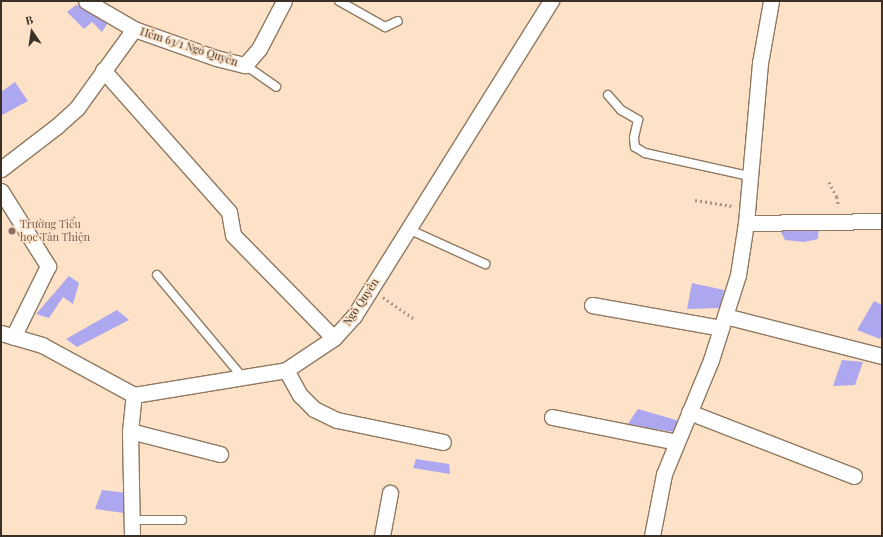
<!DOCTYPE html>
<html>
<head>
<meta charset="utf-8">
<style>
	body { margin:0 }
	#map { position:relative; width:883px; height:537px; overflow:hidden; background:#fde2c8; font-family:"Playfair Display",serif }
	div>[style] { position:absolute }
	.building>* { inset:0; background:#ada7ef }
	.path>* { height:2.5px; margin-top:-1.25px; transform-origin:0; background:repeating-linear-gradient(90deg,#a89481 0 2px,transparent 0 5px) }
	.roads { filter:drop-shadow(1px 0 #907861) drop-shadow(-1px 0 #907861) drop-shadow(0 1px #907861) drop-shadow(0 -1px #907861) }
	.lane>* { height:8px; margin:-4px; padding:0 4px; transform-origin:4px; border-radius:4px; background:#fff }
	.street>* { height:15px; margin:-7.5px; padding:0 7.5px; transform-origin:7.5px; border-radius:7.5px; background:#fff }
	.dots>* { width:11px; height:11px; translate:-50% -50%; box-sizing:border-box; border:2px solid #fde2c8; border-radius:50% }
	span { translate:-50% -50%; white-space:nowrap; text-align:center; line-height:1.15; -webkit-text-stroke:3px #fde2c8; paint-order:stroke }
	.street-label { font-size:11px; color:#3a3025 }
	.education-label { font-size:11px; color:#785e54 }
	.left { translate:0 -50%; text-align:left }
	.frame { position:absolute; inset:0; border:2px solid #3a3025; pointer-events:none }
	.north { position:absolute; left:12px; top:12px; width:40px; height:40px; -webkit-text-stroke:3px #fde2c8; paint-order:stroke; rotate:347deg; font-size:11px; font-weight:700; line-height:16px; text-align:center; color:#3a3025 }
	.north::after { content:''; display:block; margin:auto; width:14px; height:18px; background:#3a3025; clip-path:polygon(50% 0,100% 100%,50% 72%,0 100%) }
</style>
</head>
<body>
<div id="map">
	<div class="building">
		<i style="clip-path:polygon(76px 5px,111px 18px,102px 32px,92px 22px,84px 29px,67px 12px)"></i>
		<i style="clip-path:polygon(15px 82px,28px 101px,2px 115px,1px 92px)"></i>
		<i style="clip-path:polygon(819px 223px,818px 239px,804px 242px,785px 240px,779px 228px)"></i>
		<i style="clip-path:polygon(69px 276px,79px 283px,73px 304px,63px 297px,49px 318px,36px 314px)"></i>
		<i style="clip-path:polygon(692px 283px,724px 290px,720px 308px,687px 309px)"></i>
		<i style="clip-path:polygon(874px 301px,882px 305px,882px 333px,880px 339px,857px 330px)"></i>
		<i style="clip-path:polygon(117px 310px,129px 320px,77px 347px,66px 339px)"></i>
		<i style="clip-path:polygon(842px 360px,863px 362px,855px 385px,833px 386px)"></i>
		<i style="clip-path:polygon(638px 409px,683px 422px,674px 432px,627px 425px)"></i>
		<i style="clip-path:polygon(416px 459px,449px 464px,450px 474px,413px 468px)"></i>
		<i style="clip-path:polygon(102px 490px,127px 493px,124px 513px,95px 509px)"></i>
	</div>
	<div class="path">
		<i style="left:829px;top:182px;width:17px;rotate:62deg"></i>
		<i style="left:837px;top:197px;width:10px;rotate:79deg"></i>
		<i style="left:695px;top:200px;width:38px;rotate:9deg"></i>
		<i style="left:383px;top:297px;width:38px;rotate:35deg"></i>
	</div>
	<div class="roads">
		<div class="lane">
			<i style="left:339px;top:1px;width:53px;rotate:29.5deg"></i>
			<i style="left:385px;top:27px;width:14px;rotate:-25deg"></i>
			<i style="left:245px;top:65px;width:38px;rotate:35deg"></i>
			<i style="left:608px;top:95px;width:20px;rotate:49deg"></i>
			<i style="left:621px;top:110px;width:20px;rotate:30deg"></i>
			<i style="left:638px;top:120px;width:18px;rotate:103deg"></i>
			<i style="left:634px;top:138px;width:9px;rotate:84deg"></i>
			<i style="left:635px;top:147px;width:12px;rotate:31deg"></i>
			<i style="left:645px;top:153px;width:107px;rotate:12.5deg"></i>
			<i style="left:408px;top:229px;width:85px;rotate:24.4deg"></i>
			<i style="left:157px;top:275px;width:134px;rotate:50.1deg"></i>
			<i style="left:131px;top:520px;width:51px"></i>
		</div>
		<div class="street">
			<i style="left:86px;top:1px;width:56px;rotate:30.3deg"></i>
			<i style="left:103px;top:70px;width:190px;rotate:48.4deg"></i>
			<i style="left:229px;top:212px;width:23px;rotate:80deg"></i>
			<i style="left:233px;top:235px;width:144px;rotate:45.6deg"></i>
			<i style="left:1px;top:169px;width:71px;rotate:-37.5deg"></i>
			<i style="left:57px;top:126px;width:27px;rotate:-42deg"></i>
			<i style="left:77px;top:108px;width:97px;rotate:-54.2deg"></i>
			<i style="left:134px;top:29px;width:87px;rotate:19.5deg"></i>
			<i style="left:216px;top:58px;width:30px;rotate:14deg"></i>
			<i style="left:245px;top:65px;width:21px;rotate:-49deg"></i>
			<i style="left:259px;top:49px;width:54px;rotate:-62.5deg"></i>
			<i style="left:1px;top:191px;width:89px;rotate:57.9deg"></i>
			<i style="left:48px;top:266px;width:79px;rotate:116.2deg"></i>
			<i style="left:746px;top:223px;width:136px;rotate:-0.8deg"></i>
			<i style="left:592px;top:305px;width:131px;rotate:10.1deg"></i>
			<i style="left:725px;top:316px;width:162px;rotate:14.3deg"></i>
			<i style="left:1px;top:333px;width:43px;rotate:16.3deg"></i>
			<i style="left:42px;top:345px;width:105px;rotate:28.5deg"></i>
			<i style="left:134px;top:395px;width:154px;rotate:-9.3deg"></i>
			<i style="left:286px;top:370px;width:58px;rotate:-33.7deg"></i>
			<i style="left:334px;top:338px;width:30px;rotate:-48deg"></i>
			<i style="left:354px;top:316px;width:372px;rotate:-58deg"></i>
			<i style="left:286px;top:370px;width:29px;rotate:61deg"></i>
			<i style="left:300px;top:395px;width:20px;rotate:45deg"></i>
			<i style="left:314px;top:409px;width:25px;rotate:26deg"></i>
			<i style="left:337px;top:420px;width:108px;rotate:11.7deg"></i>
			<i style="left:689px;top:412px;width:177px;rotate:21.2deg"></i>
			<i style="left:552px;top:417px;width:127px;rotate:11.3deg"></i>
			<i style="left:130px;top:431px;width:93px;rotate:14.3deg"></i>
			<i style="left:132px;top:536px;width:105px;rotate:-91.1deg"></i>
			<i style="left:130px;top:431px;width:36px;rotate:-84deg"></i>
			<i style="left:382px;top:536px;width:44px;rotate:-79.5deg"></i>
			<i style="left:652px;top:536px;width:63px;rotate:-79deg"></i>
			<i style="left:664px;top:474px;width:123px;rotate:-67.6deg"></i>
			<i style="left:711px;top:360px;width:89px;rotate:-72.4deg"></i>
			<i style="left:738px;top:275px;width:53px;rotate:-81.3deg"></i>
			<i style="left:746px;top:223px;width:161px;rotate:-85deg"></i>
			<i style="left:760px;top:63px;width:63px;rotate:-79.9deg"></i>
		</div>
	</div>
	<div class="dots">
		<i style="left:12px;top:231px;background:#8d6e63"></i>
	</div>
	<div class="street-label">
		<span style="left:189px;top:47px;rotate:18deg">Hẻm 63/1 Ngô Quyền</span>
		<span style="left:361px;top:302px;rotate:-56deg">Ngô Quyền</span>
	</div>
	<div class="education-label">
		<span class="left" style="left:20px;top:231px">Trường Tiểu<br>học Tân Thiện</span>
	</div>
	<div class="frame"></div>
	<div class="north">B</div>
</div>
</body>
</html>
